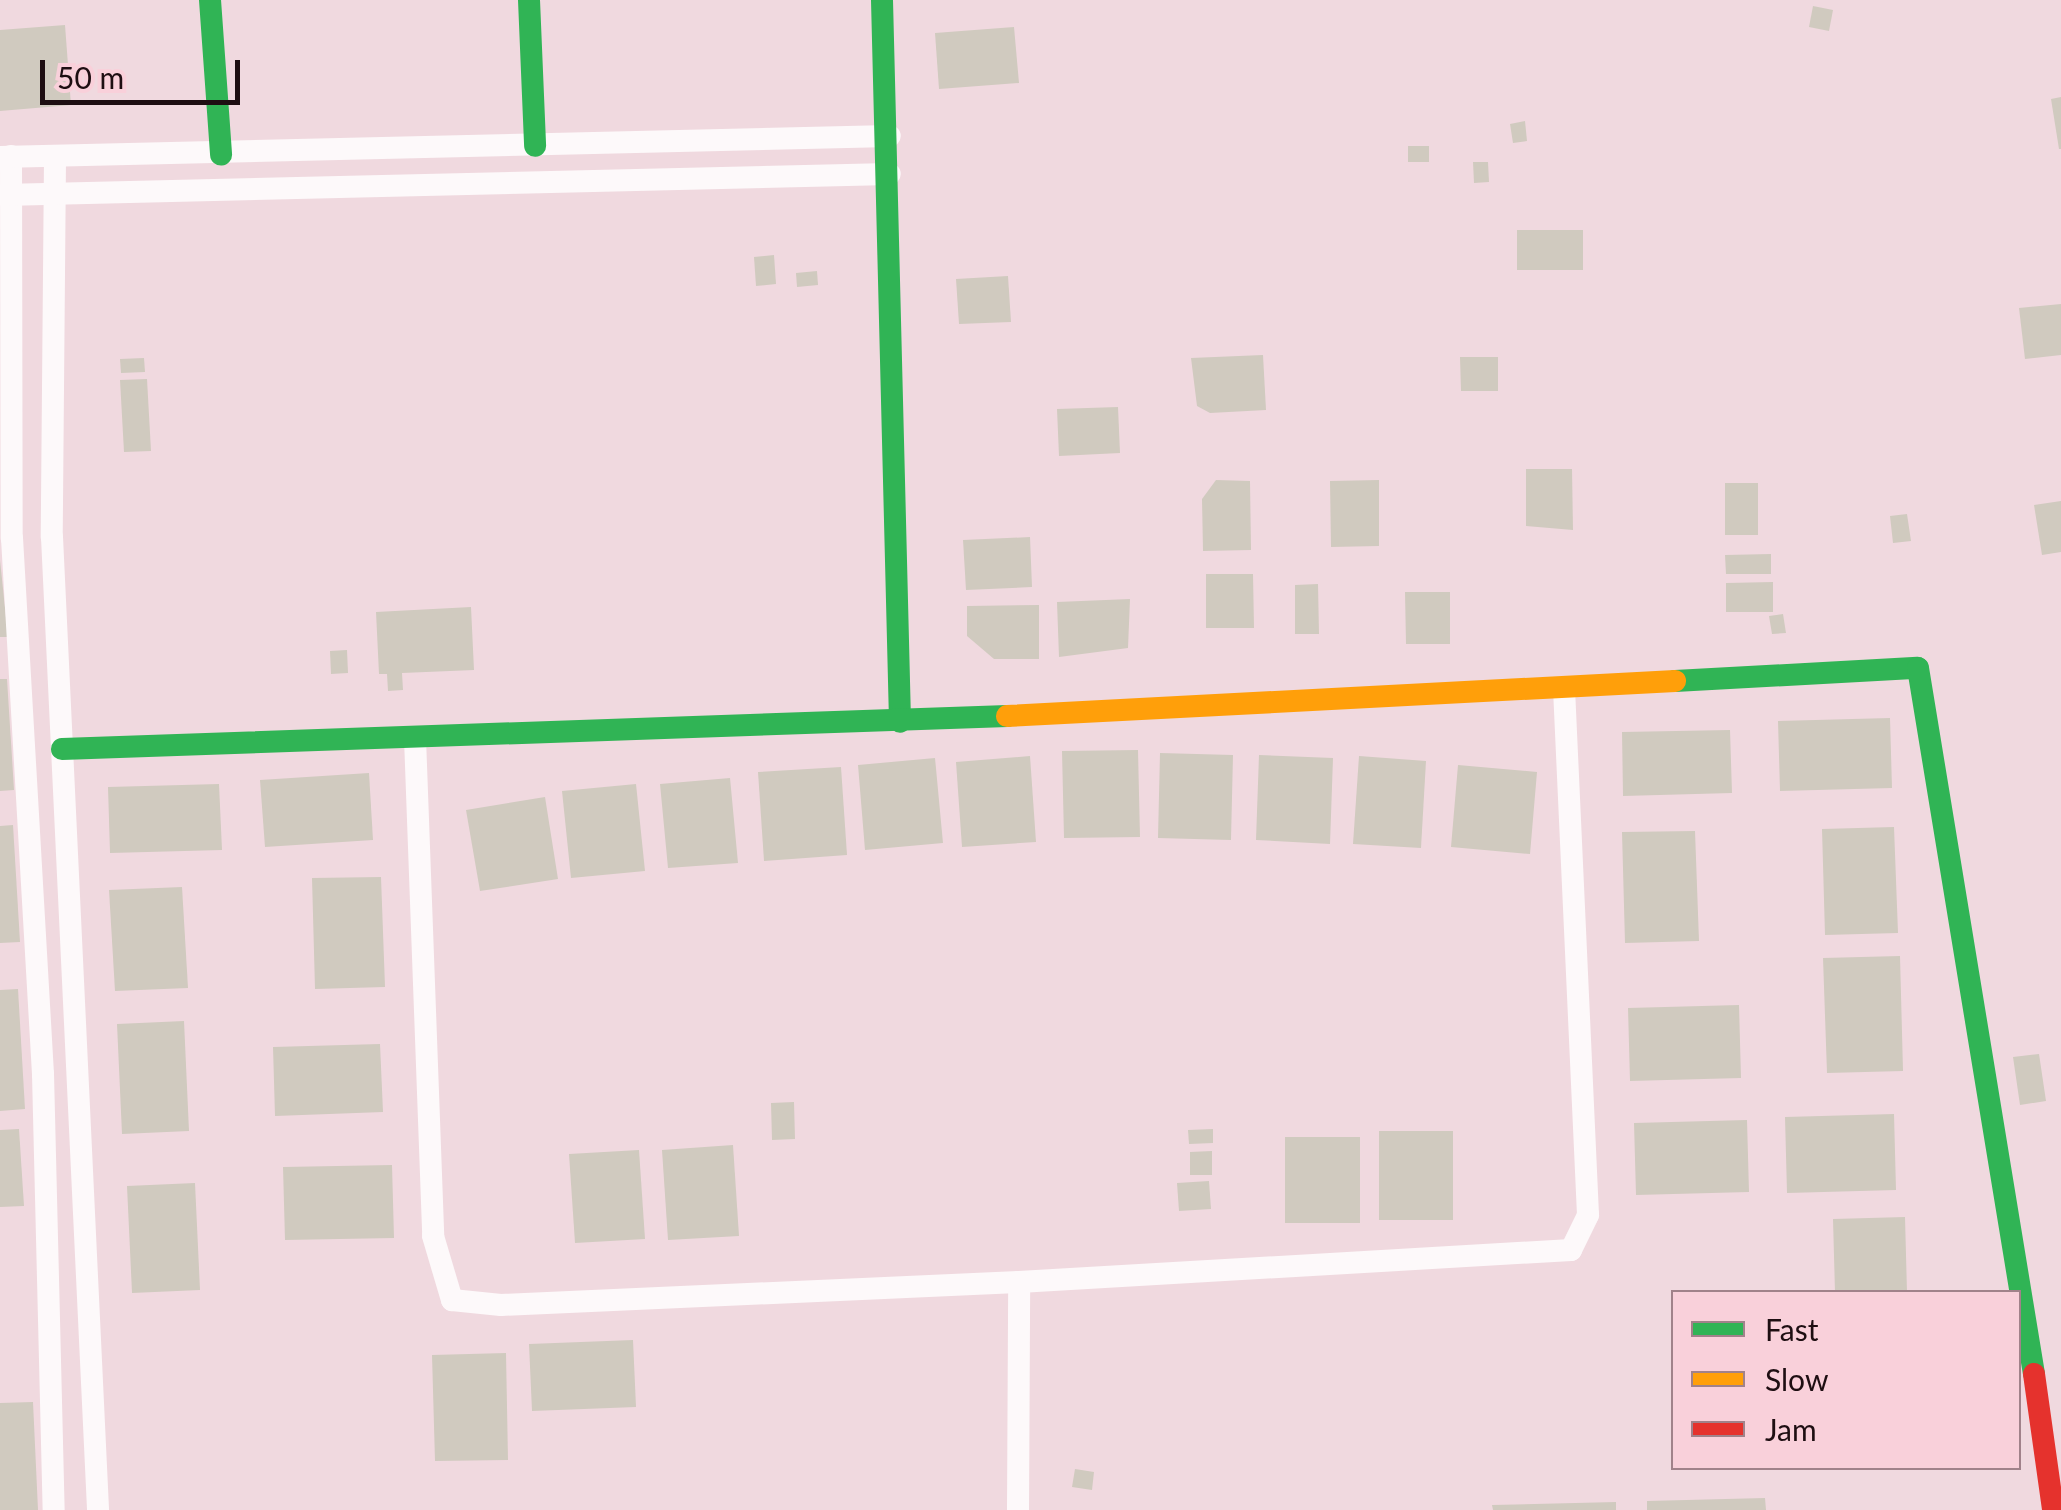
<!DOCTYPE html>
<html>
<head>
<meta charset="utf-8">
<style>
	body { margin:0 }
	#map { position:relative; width:2061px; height:1510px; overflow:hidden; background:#f0d9df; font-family:Lato,sans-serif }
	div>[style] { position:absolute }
	.building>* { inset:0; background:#d0cabf }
	.street>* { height:22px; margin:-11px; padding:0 11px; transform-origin:11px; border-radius:11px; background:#fdf9fa }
	.fast>* { height:22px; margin:-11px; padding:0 11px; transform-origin:11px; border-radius:11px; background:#30b455 }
	.slow>* { height:22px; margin:-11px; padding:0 11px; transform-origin:11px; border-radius:11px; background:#ff9f0a }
	.jam>* { height:22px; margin:-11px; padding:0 11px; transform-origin:11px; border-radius:11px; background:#e5322d }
	span { translate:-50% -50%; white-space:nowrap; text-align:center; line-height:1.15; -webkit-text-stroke:9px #f9d0da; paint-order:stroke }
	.legend { position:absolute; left:1671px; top:1290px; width:350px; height:180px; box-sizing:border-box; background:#f9d0da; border:2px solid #a1828a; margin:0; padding:12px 18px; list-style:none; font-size:30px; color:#1e0e12 }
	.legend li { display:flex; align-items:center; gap:20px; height:50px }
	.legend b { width:50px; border:2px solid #a1828a }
	.scale { position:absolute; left:40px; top:60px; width:200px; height:45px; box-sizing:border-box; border:5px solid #1e0e12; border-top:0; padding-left:12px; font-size:30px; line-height:35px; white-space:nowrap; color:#1e0e12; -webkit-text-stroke:8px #f9d0da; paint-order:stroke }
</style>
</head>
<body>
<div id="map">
	<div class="building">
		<i style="clip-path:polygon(1813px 6px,1833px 10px,1829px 31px,1809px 27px)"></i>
		<i style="clip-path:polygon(65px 25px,71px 105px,0 111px,0 30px)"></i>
		<i style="clip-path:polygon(1014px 27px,1019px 83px,939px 89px,935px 33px)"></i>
		<i style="clip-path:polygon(2061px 97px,2061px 149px,2059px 149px,2051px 99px)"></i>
		<i style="clip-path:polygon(1525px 121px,1527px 141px,1513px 143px,1510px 124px)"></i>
		<i style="clip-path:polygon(1408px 146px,1429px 146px,1429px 162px,1408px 162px)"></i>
		<i style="clip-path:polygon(1473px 162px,1488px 162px,1489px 182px,1474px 183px)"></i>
		<i style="clip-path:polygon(1517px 230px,1583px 230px,1583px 270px,1517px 270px)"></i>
		<i style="clip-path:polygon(774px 255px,776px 284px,756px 286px,754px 257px)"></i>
		<i style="clip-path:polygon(817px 271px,818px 285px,797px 287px,796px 273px)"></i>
		<i style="clip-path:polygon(1008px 276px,1011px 322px,959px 324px,956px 279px)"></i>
		<i style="clip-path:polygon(2061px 304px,2061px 355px,2025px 359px,2019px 308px)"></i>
		<i style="clip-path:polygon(1263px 355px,1266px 410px,1210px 413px,1197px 406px,1191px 358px)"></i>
		<i style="clip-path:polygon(1460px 357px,1498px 357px,1498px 391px,1461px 391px)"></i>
		<i style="clip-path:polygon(144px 358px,145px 372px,121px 373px,120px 359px)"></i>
		<i style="clip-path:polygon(147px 379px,151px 451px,124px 452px,120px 380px)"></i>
		<i style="clip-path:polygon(1118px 407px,1120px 453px,1059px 456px,1057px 409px)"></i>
		<i style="clip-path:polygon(1526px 469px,1572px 469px,1573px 530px,1526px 526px)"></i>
		<i style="clip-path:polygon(1216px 480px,1250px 481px,1251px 550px,1203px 551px,1202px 499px)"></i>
		<i style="clip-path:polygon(1379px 480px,1379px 546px,1331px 547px,1330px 481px)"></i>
		<i style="clip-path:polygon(1725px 483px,1758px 483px,1758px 535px,1725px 535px)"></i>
		<i style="clip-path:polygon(2061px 501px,2061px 552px,2042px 555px,2034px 505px)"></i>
		<i style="clip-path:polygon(1907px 514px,1911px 541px,1893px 543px,1890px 516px)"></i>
		<i style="clip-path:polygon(1030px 537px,1032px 587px,966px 590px,963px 540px)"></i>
		<i style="clip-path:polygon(1771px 554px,1771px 574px,1726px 574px,1725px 555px)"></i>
		<i style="clip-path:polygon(0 560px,8px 637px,0 637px)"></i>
		<i style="clip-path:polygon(1206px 574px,1253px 574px,1254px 628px,1206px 628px)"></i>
		<i style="clip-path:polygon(1773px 582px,1773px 612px,1726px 612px,1726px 583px)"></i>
		<i style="clip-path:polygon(1318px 584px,1319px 634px,1295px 634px,1295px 585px)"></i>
		<i style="clip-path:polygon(1405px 592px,1450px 592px,1450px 644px,1406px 644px)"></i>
		<i style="clip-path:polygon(1130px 599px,1128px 648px,1059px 657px,1057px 602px)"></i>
		<i style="clip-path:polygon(1039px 605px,1039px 659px,994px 659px,967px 636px,967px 606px)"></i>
		<i style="clip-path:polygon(471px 607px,474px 670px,402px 673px,403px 690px,388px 691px,387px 674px,379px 674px,376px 612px)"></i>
		<i style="clip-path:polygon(1783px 614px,1786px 633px,1772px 634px,1769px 616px)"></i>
		<i style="clip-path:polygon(347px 650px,348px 673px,331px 674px,330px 651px)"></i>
		<i style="clip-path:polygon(0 679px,7px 679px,14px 790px,0 791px)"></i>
		<i style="clip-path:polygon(1890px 718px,1892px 788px,1780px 791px,1778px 721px)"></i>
		<i style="clip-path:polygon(1730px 730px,1732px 793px,1623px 796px,1622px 732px)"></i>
		<i style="clip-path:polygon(1138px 750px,1140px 837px,1064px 838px,1062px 751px)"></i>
		<i style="clip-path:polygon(1160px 753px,1233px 755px,1231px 840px,1158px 838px)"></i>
		<i style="clip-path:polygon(1259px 755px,1333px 758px,1330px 844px,1256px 840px)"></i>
		<i style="clip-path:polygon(1030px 756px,1036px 842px,962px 847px,956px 762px)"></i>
		<i style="clip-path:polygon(1359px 756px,1426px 761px,1421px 848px,1353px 844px)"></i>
		<i style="clip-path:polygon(935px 758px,943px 843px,865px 850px,858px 765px)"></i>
		<i style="clip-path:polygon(1458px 765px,1537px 772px,1530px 854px,1451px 847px)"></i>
		<i style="clip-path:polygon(841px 767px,847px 855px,764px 861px,758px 772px)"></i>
		<i style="clip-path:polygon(369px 773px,373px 840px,265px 847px,260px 780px)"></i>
		<i style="clip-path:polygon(730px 778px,738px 863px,668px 868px,660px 784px)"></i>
		<i style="clip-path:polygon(219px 784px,222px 850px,110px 853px,108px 787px)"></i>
		<i style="clip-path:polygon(636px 784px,645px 871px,571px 878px,562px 791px)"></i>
		<i style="clip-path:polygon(545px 797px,558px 879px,480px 891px,466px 810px)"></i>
		<i style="clip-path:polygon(13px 825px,20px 942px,0 943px,0 826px)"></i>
		<i style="clip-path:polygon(1894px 827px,1898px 933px,1825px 935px,1822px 829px)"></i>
		<i style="clip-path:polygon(1695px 831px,1699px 941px,1625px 943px,1622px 832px)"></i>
		<i style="clip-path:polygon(381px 877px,385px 987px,315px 989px,312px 878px)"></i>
		<i style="clip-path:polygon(182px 887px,188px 988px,115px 991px,109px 890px)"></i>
		<i style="clip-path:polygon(1900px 956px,1903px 1071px,1827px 1073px,1823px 958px)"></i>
		<i style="clip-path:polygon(18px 989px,25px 1109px,0 1111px,0 990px)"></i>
		<i style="clip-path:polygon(1739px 1005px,1741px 1078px,1630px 1081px,1628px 1008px)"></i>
		<i style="clip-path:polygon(184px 1021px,189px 1131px,122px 1134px,117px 1024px)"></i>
		<i style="clip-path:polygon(380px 1044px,383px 1112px,275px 1116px,273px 1047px)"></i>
		<i style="clip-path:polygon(2039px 1054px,2046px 1101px,2020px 1105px,2013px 1057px)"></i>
		<i style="clip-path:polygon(794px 1102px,795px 1139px,772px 1140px,771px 1103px)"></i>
		<i style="clip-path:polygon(1894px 1114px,1896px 1190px,1787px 1193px,1785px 1117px)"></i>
		<i style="clip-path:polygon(1747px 1120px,1749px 1192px,1636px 1195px,1634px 1123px)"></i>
		<i style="clip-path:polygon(19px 1129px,24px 1206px,0 1207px,0 1130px)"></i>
		<i style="clip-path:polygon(1213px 1129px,1213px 1143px,1189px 1144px,1188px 1130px)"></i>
		<i style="clip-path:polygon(1379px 1131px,1453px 1131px,1453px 1220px,1379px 1220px)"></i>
		<i style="clip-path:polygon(1285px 1137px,1360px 1137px,1360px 1223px,1285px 1223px)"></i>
		<i style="clip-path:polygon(733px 1145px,739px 1236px,668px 1240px,662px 1150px)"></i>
		<i style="clip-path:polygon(639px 1150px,645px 1239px,575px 1243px,569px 1154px)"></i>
		<i style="clip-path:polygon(1212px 1151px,1212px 1175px,1190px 1175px,1190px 1152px)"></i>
		<i style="clip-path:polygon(392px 1165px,394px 1238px,285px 1240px,283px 1167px)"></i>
		<i style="clip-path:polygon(1209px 1181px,1211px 1209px,1179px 1211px,1177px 1183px)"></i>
		<i style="clip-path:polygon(195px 1183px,200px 1290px,132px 1293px,127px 1186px)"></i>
		<i style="clip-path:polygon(1905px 1217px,1907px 1292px,1835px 1292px,1833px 1219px)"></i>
		<i style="clip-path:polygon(633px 1340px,636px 1407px,532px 1411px,529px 1344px)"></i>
		<i style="clip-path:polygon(506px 1353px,508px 1460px,435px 1461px,432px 1355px)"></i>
		<i style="clip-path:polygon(33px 1402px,38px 1510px,0 1510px,0 1403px)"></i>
		<i style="clip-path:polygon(1075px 1469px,1094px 1472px,1092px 1490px,1072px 1487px)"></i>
		<i style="clip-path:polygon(1765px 1498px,1766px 1510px,1647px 1510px,1647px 1501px)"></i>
		<i style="clip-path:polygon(1616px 1502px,1616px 1510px,1493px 1510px,1492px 1505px)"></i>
	</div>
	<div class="street">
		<i style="left:11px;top:156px;width:382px;rotate:89.9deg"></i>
		<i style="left:12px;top:538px;width:537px;rotate:86.69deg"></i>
		<i style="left:43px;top:1074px;width:436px;rotate:88.6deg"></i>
		<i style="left:0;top:157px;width:890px;rotate:-1.35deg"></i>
		<i style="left:55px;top:159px;width:378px;rotate:90.5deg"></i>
		<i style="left:52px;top:537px;width:974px;rotate:87.29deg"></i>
		<i style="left:3px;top:195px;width:887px;rotate:-1.36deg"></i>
		<i style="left:415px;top:738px;width:498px;rotate:87.9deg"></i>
		<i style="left:433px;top:1236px;width:67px;rotate:73.5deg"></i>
		<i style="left:452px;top:1300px;width:49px;rotate:5.8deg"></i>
		<i style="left:501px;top:1305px;width:519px;rotate:-2.54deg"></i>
		<i style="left:1019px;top:1282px;width:553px;rotate:-3.32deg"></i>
		<i style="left:1571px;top:1250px;width:39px;rotate:-64deg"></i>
		<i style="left:1588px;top:1215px;width:528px;rotate:-92.61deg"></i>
		<i style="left:1018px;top:1510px;width:228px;rotate:-89.7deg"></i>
	</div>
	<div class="fast">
		<i style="left:210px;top:0;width:155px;rotate:85.9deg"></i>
		<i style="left:529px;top:0;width:146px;rotate:87.6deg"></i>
		<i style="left:882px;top:0;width:722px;rotate:88.57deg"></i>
		<i style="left:1675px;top:681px;width:243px;rotate:-3.1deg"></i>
		<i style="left:1918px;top:668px;width:715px;rotate:80.67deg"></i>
		<i style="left:62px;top:749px;width:946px;rotate:-2deg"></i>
	</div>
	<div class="slow">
		<i style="left:1007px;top:716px;width:669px;rotate:-3deg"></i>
	</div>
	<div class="jam">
		<i style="left:2034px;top:1374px;width:137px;rotate:82deg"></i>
	</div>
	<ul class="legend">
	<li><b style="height:12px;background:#30b455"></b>Fast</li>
	<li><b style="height:12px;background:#ff9f0a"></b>Slow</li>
	<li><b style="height:12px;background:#e5322d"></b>Jam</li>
	</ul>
	<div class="scale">50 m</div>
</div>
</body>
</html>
